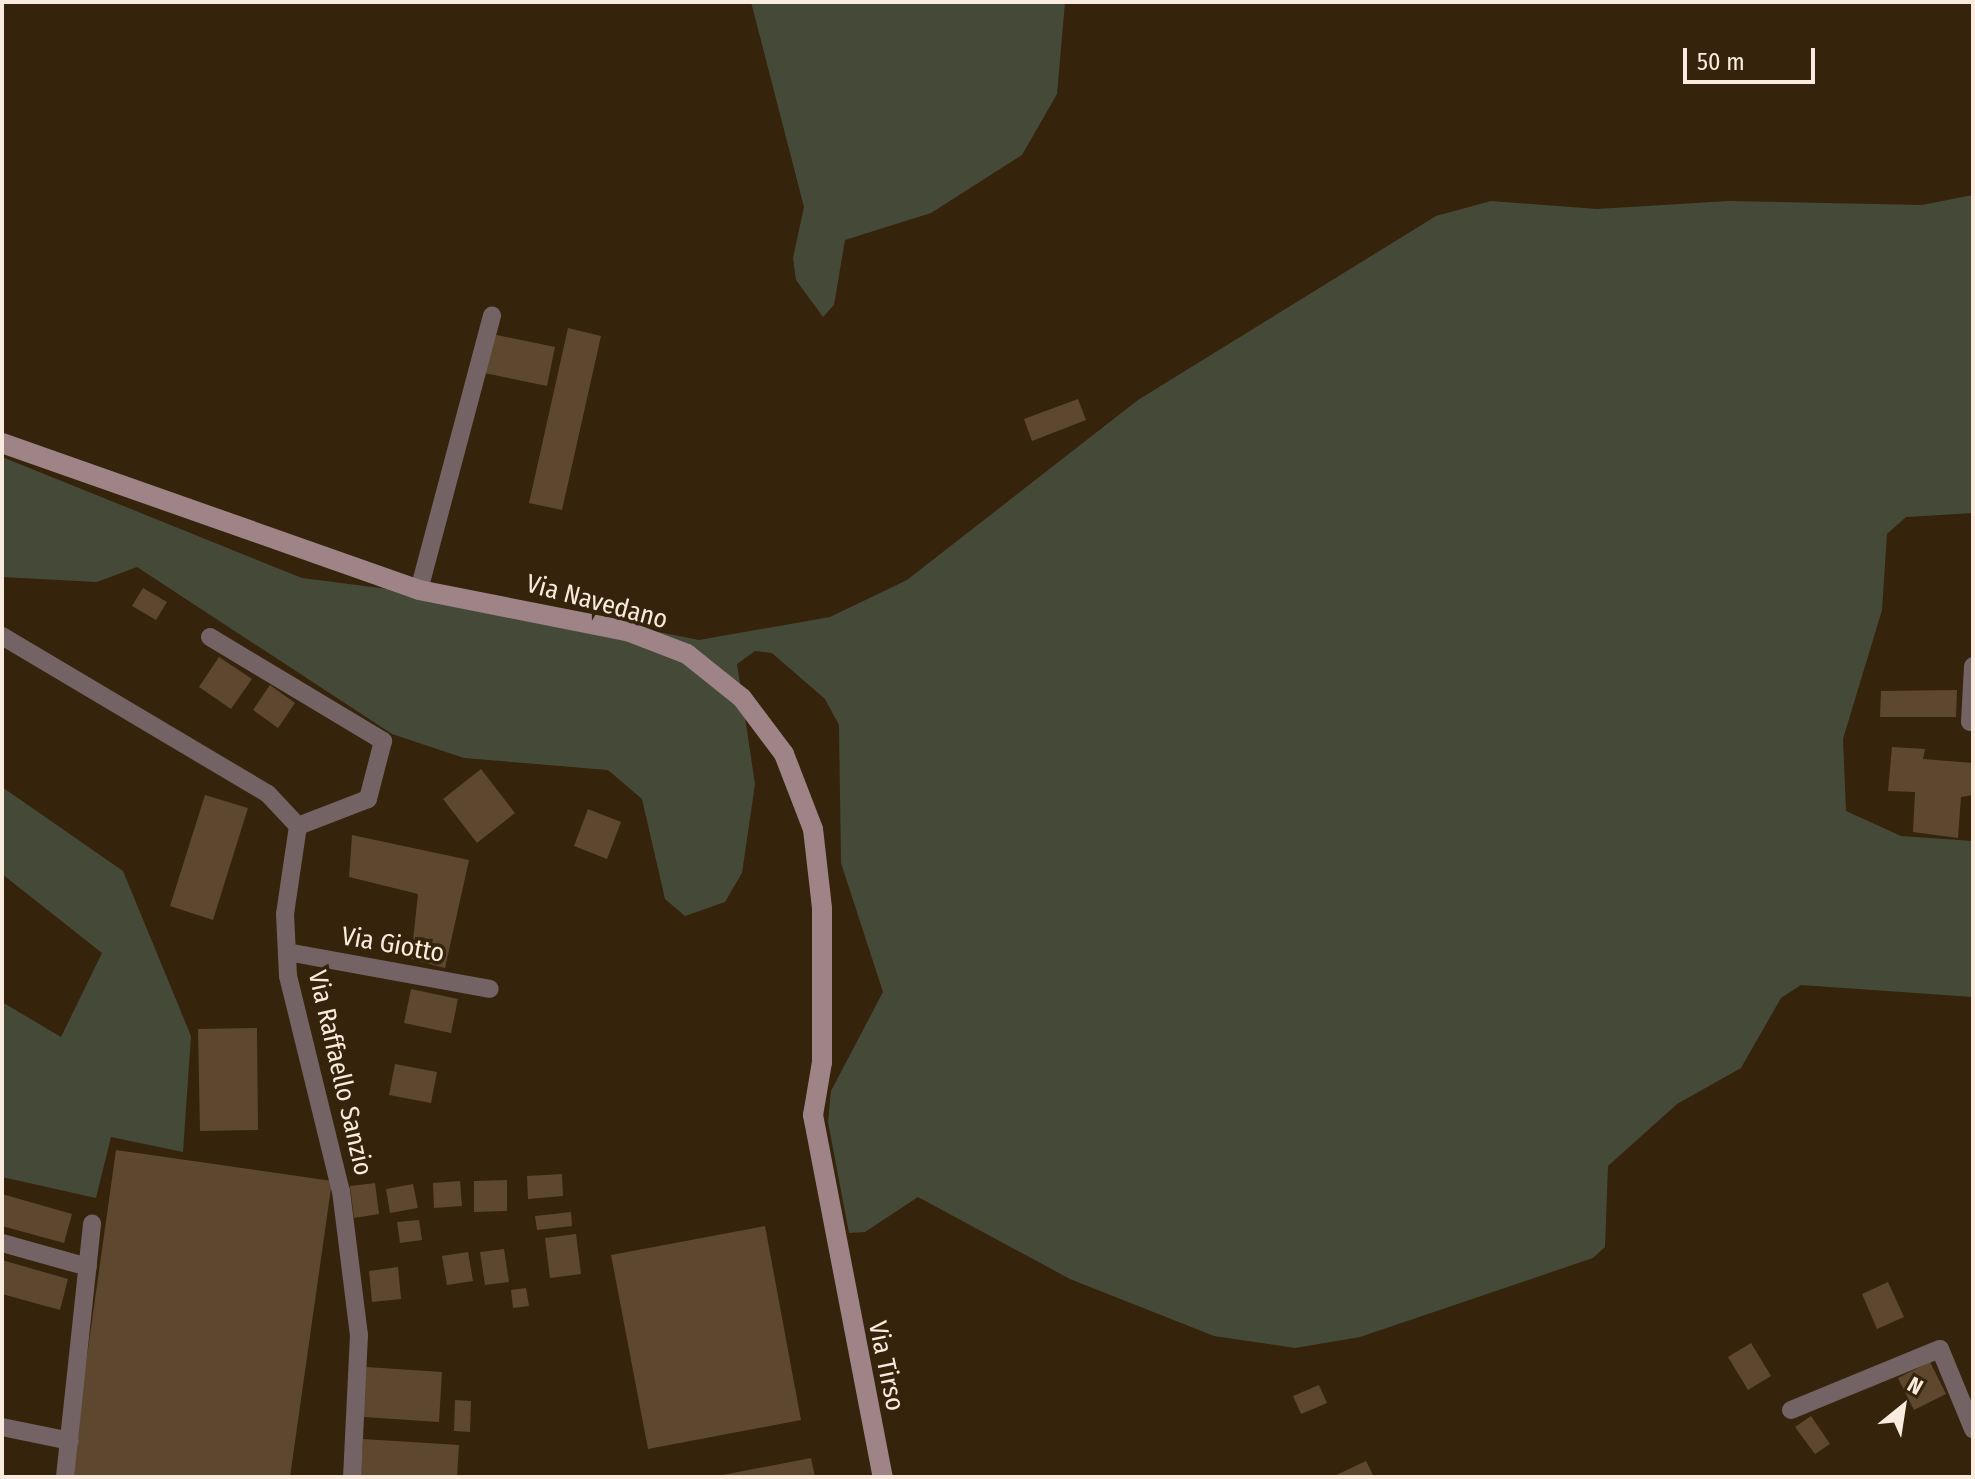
<!DOCTYPE html>
<html>
<head>
<meta charset="utf-8">
<style>
	body { margin:0 }
	#map { position:relative; width:1975px; height:1479px; overflow:hidden; background:#36230b; font-family:"Fira Sans Condensed",sans-serif }
	div>[style] { position:absolute }
	.green>* { inset:0; background:#454a38 }
	.building>* { inset:0; background:#5d472f }
	.street>* { height:18px; margin:-9px; padding:0 9px; transform-origin:9px; border-radius:9px; background:#736364 }
	.secondary>* { height:20px; margin:-10px; padding:0 10px; transform-origin:10px; border-radius:10px; background:#9e8486 }
	span { translate:-50% -50%; white-space:nowrap; text-align:center; line-height:1.15; -webkit-text-stroke:7px #36230b; paint-order:stroke }
	.street-label { font-size:26px; color:#f9ecde }
	.frame { position:absolute; inset:0; border:4px solid #f9ecde; pointer-events:none }
	.north { position:absolute; left:1863px; top:1367px; width:80px; height:80px; -webkit-text-stroke:6px #36230b; paint-order:stroke; rotate:30deg; font-size:22px; font-weight:700; line-height:32px; text-align:center; color:#f9ecde }
	.north::after { content:''; display:block; margin:auto; width:28px; height:36px; background:#f9ecde; clip-path:polygon(50% 0,100% 100%,50% 72%,0 100%) }
	.scale { position:absolute; left:1683px; top:48px; width:132px; height:36px; box-sizing:border-box; border:4px solid #f9ecde; border-top:0; padding-left:10px; font-size:24px; line-height:28px; white-space:nowrap; color:#f9ecde; -webkit-text-stroke:6px #36230b; paint-order:stroke }
</style>
</head>
<body>
<div id="map">
	<div class="green">
		<i style="clip-path:polygon(751px 2px,1065px 2px,1057px 94px,1022px 155px,931px 213px,845px 240px,834px 305px,823px 317px,796px 280px,793px 258px,804px 207px)"></i>
		<i style="clip-path:polygon(1973px 195px,1973px 513px,1906px 517px,1887px 534px,1882px 610px,1843px 739px,1846px 811px,1901px 836px,1973px 841px,1973px 997px,1801px 985px,1781px 998px,1741px 1068px,1677px 1104px,1608px 1166px,1605px 1247px,1593px 1258px,1360px 1337px,1295px 1348px,1214px 1336px,1070px 1279px,918px 1197px,865px 1232px,849px 1233px,828px 1122px,831px 1091px,883px 992px,841px 863px,839px 725px,825px 699px,772px 653px,755px 651px,737px 664px,755px 784px,742px 873px,725px 902px,685px 916px,665px 899px,642px 799px,608px 770px,464px 758px,392px 734px,137px 567px,97px 582px,2px 577px,2px 457px,302px 578px,537px 608px,699px 640px,830px 617px,907px 580px,1138px 400px,1436px 216px,1491px 201px,1597px 209px,1729px 201px,1922px 205px)"></i>
		<i style="clip-path:polygon(2px 787px,123px 871px,191px 1036px,183px 1152px,111px 1137px,96px 1198px,2px 1177px,2px 1002px,61px 1037px,102px 953px,2px 874px)"></i>
	</div>
	<div class="building">
		<i style="clip-path:polygon(568px 328px,601px 336px,562px 510px,529px 503px)"></i>
		<i style="clip-path:polygon(492px 334px,555px 347px,547px 386px,484px 373px)"></i>
		<i style="clip-path:polygon(1078px 399px,1086px 420px,1032px 441px,1024px 419px)"></i>
		<i style="clip-path:polygon(143px 588px,167px 602px,156px 620px,132px 606px)"></i>
		<i style="clip-path:polygon(219px 657px,252px 679px,231px 709px,199px 687px)"></i>
		<i style="clip-path:polygon(270px 685px,295px 703px,278px 728px,253px 710px)"></i>
		<i style="clip-path:polygon(1957px 690px,1956px 717px,1880px 717px,1881px 691px)"></i>
		<i style="clip-path:polygon(1892px 747px,1925px 749px,1923px 759px,1973px 763px,1973px 795px,1961px 797px,1958px 838px,1913px 832px,1915px 792px,1888px 791px)"></i>
		<i style="clip-path:polygon(481px 769px,515px 813px,477px 843px,443px 799px)"></i>
		<i style="clip-path:polygon(205px 795px,248px 808px,213px 920px,170px 906px)"></i>
		<i style="clip-path:polygon(588px 809px,621px 822px,607px 859px,574px 846px)"></i>
		<i style="clip-path:polygon(352px 835px,469px 860px,445px 968px,411px 959px,418px 894px,349px 877px)"></i>
		<i style="clip-path:polygon(411px 989px,458px 999px,451px 1033px,404px 1023px)"></i>
		<i style="clip-path:polygon(257px 1028px,258px 1130px,200px 1131px,198px 1029px)"></i>
		<i style="clip-path:polygon(395px 1064px,437px 1072px,431px 1103px,389px 1095px)"></i>
		<i style="clip-path:polygon(116px 1150px,332px 1181px,290px 1477px,70px 1477px)"></i>
		<i style="clip-path:polygon(562px 1174px,563px 1196px,528px 1199px,527px 1176px)"></i>
		<i style="clip-path:polygon(507px 1180px,507px 1211px,474px 1212px,474px 1181px)"></i>
		<i style="clip-path:polygon(460px 1181px,462px 1206px,434px 1208px,433px 1183px)"></i>
		<i style="clip-path:polygon(375px 1183px,379px 1214px,354px 1218px,350px 1186px)"></i>
		<i style="clip-path:polygon(413px 1184px,418px 1208px,390px 1213px,386px 1189px)"></i>
		<i style="clip-path:polygon(2px 1194px,72px 1214px,64px 1243px,2px 1226px)"></i>
		<i style="clip-path:polygon(571px 1212px,572px 1226px,537px 1230px,535px 1216px)"></i>
		<i style="clip-path:polygon(419px 1220px,422px 1240px,400px 1243px,397px 1222px)"></i>
		<i style="clip-path:polygon(765px 1226px,801px 1420px,648px 1449px,611px 1255px)"></i>
		<i style="clip-path:polygon(576px 1234px,581px 1274px,550px 1278px,545px 1238px)"></i>
		<i style="clip-path:polygon(504px 1249px,509px 1282px,485px 1285px,480px 1252px)"></i>
		<i style="clip-path:polygon(468px 1252px,473px 1281px,447px 1285px,442px 1256px)"></i>
		<i style="clip-path:polygon(2px 1260px,68px 1279px,60px 1310px,2px 1294px)"></i>
		<i style="clip-path:polygon(398px 1267px,401px 1299px,372px 1302px,369px 1271px)"></i>
		<i style="clip-path:polygon(1888px 1282px,1904px 1317px,1877px 1329px,1862px 1294px)"></i>
		<i style="clip-path:polygon(526px 1288px,529px 1306px,513px 1308px,511px 1290px)"></i>
		<i style="clip-path:polygon(1751px 1343px,1771px 1376px,1748px 1390px,1728px 1357px)"></i>
		<i style="clip-path:polygon(1930px 1362px,1946px 1394px,1914px 1410px,1898px 1378px)"></i>
		<i style="clip-path:polygon(366px 1367px,442px 1372px,439px 1422px,363px 1417px)"></i>
		<i style="clip-path:polygon(1319px 1385px,1327px 1403px,1301px 1414px,1293px 1396px)"></i>
		<i style="clip-path:polygon(455px 1400px,471px 1401px,470px 1432px,454px 1431px)"></i>
		<i style="clip-path:polygon(1811px 1416px,1830px 1444px,1815px 1454px,1795px 1427px)"></i>
		<i style="clip-path:polygon(363px 1439px,459px 1445px,457px 1477px,360px 1477px)"></i>
		<i style="clip-path:polygon(811px 1458px,815px 1477px,717px 1477px,717px 1476px)"></i>
		<i style="clip-path:polygon(1366px 1461px,1374px 1477px,1332px 1477px)"></i>
	</div>
	<div class="street">
		<i style="left:419px;top:590px;width:284px;rotate:-75.1deg"></i>
		<i style="left:2px;top:636px;width:309px;rotate:30.7deg"></i>
		<i style="left:268px;top:794px;width:44px;rotate:46.8deg"></i>
		<i style="left:210px;top:637px;width:202px;rotate:31deg"></i>
		<i style="left:383px;top:741px;width:60px;rotate:104.5deg"></i>
		<i style="left:368px;top:799px;width:75px;rotate:158.9deg"></i>
		<i style="left:298px;top:826px;width:89px;rotate:98.4deg"></i>
		<i style="left:285px;top:914px;width:62px;rotate:87.2deg"></i>
		<i style="left:288px;top:976px;width:221px;rotate:76.2deg"></i>
		<i style="left:341px;top:1191px;width:145px;rotate:82.9deg"></i>
		<i style="left:359px;top:1335px;width:142px;rotate:92.8deg"></i>
		<i style="left:1970px;top:722px;width:56px;rotate:-86.9deg"></i>
		<i style="left:287px;top:952px;width:206px;rotate:10.3deg"></i>
		<i style="left:2px;top:1243px;width:89px;rotate:15.6deg"></i>
		<i style="left:1791px;top:1410px;width:161px;rotate:-22.3deg"></i>
		<i style="left:1940px;top:1349px;width:87px;rotate:67.6deg"></i>
		<i style="left:2px;top:1427px;width:69px;rotate:11.6deg"></i>
		<i style="left:65px;top:1477px;width:255px;rotate:-83.9deg"></i>
	</div>
	<div class="secondary">
		<i style="left:2px;top:443px;width:442px;rotate:19.4deg"></i>
		<i style="left:419px;top:590px;width:212px;rotate:11.2deg"></i>
		<i style="left:627px;top:631px;width:64px;rotate:21deg"></i>
		<i style="left:687px;top:654px;width:70px;rotate:38.7deg"></i>
		<i style="left:742px;top:698px;width:70px;rotate:53.1deg"></i>
		<i style="left:784px;top:754px;width:80px;rotate:68.9deg"></i>
		<i style="left:813px;top:829px;width:80px;rotate:83.5deg"></i>
		<i style="left:822px;top:908px;width:154px;rotate:90deg"></i>
		<i style="left:822px;top:1062px;width:54px;rotate:99.6deg"></i>
		<i style="left:813px;top:1115px;width:369px;rotate:79.1deg"></i>
	</div>
	<div class="street-label">
		<span style="left:597px;top:602px;rotate:15deg">Via Navedano</span>
		<span style="left:393px;top:945px;rotate:10deg">Via Giotto</span>
		<span style="left:340px;top:1073px;rotate:77deg">Via Raffaello Sanzio</span>
		<span style="left:886px;top:1366px;rotate:78deg">Via Tirso</span>
	</div>
	<div class="frame"></div>
	<div class="north">N</div>
	<div class="scale">50 m</div>
</div>
</body>
</html>
